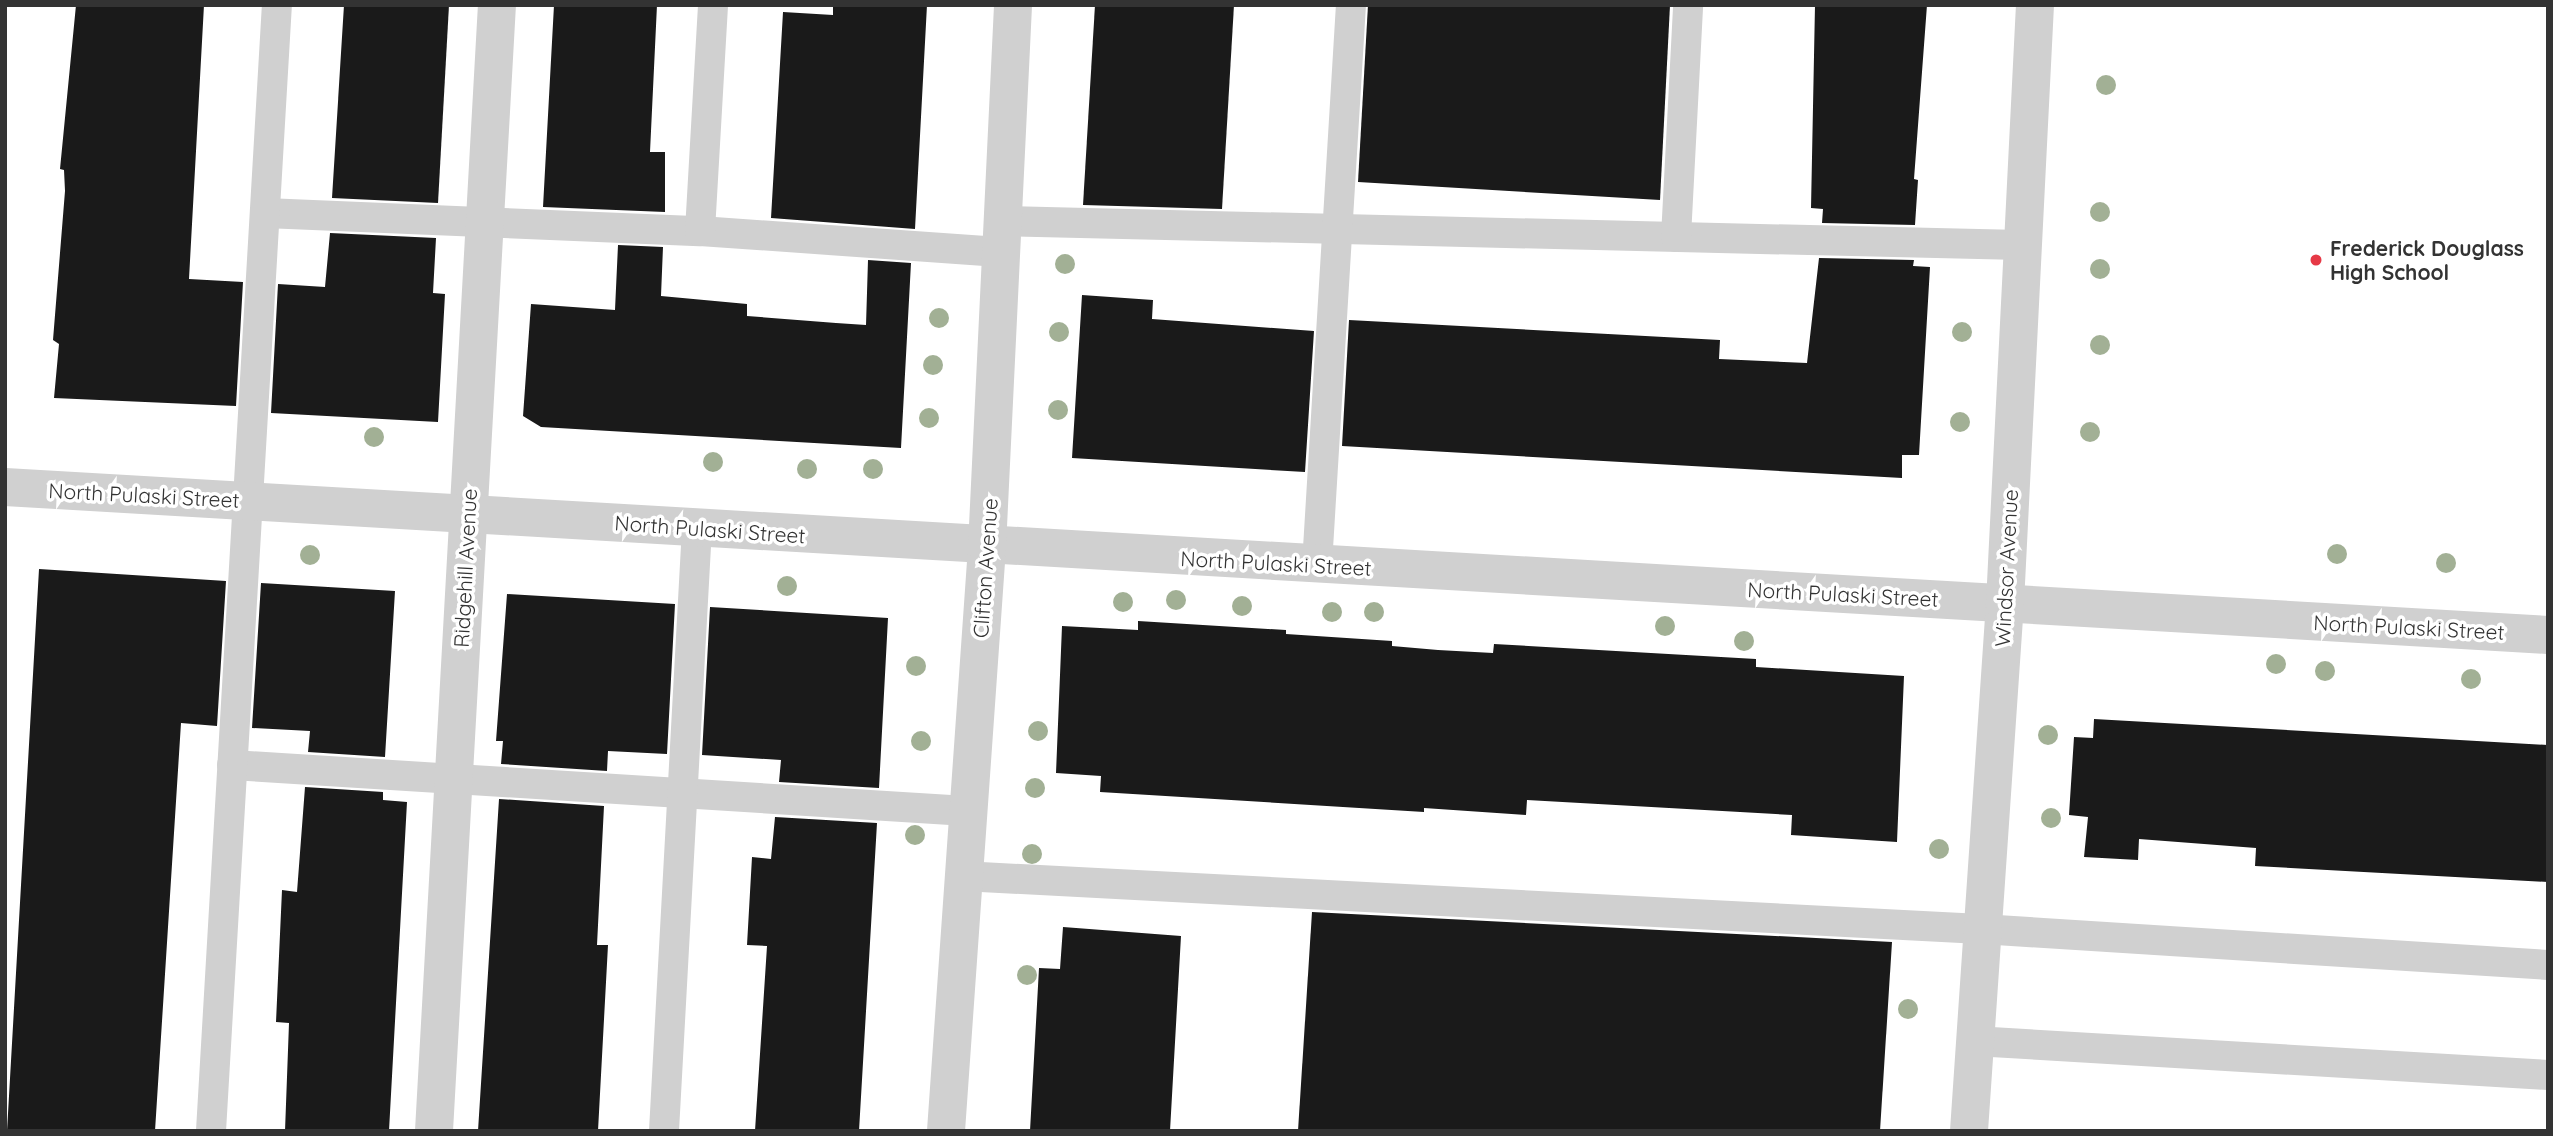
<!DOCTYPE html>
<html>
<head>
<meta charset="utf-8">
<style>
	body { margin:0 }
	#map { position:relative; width:2553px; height:1136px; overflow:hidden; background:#fff; font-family:Quicksand,sans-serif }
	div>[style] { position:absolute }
	.building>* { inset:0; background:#1a1a1a }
	.service>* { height:30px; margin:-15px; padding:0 15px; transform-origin:15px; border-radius:15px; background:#d0d0d0 }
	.minor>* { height:38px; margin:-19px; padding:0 19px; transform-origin:19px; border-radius:19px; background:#d0d0d0 }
	.tertiary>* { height:38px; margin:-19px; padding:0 19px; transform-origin:19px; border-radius:19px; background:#d0d0d0 }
	.trees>* { width:20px; height:20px; margin:-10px; border-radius:50%; background:#a2b095 }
	.dots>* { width:19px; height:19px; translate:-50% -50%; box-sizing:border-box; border:4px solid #fff; border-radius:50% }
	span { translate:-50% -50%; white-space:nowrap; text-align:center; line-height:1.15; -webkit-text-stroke:7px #fff; paint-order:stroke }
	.poi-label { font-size:21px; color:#333; font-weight:700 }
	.left { translate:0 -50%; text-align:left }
	.street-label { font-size:21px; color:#333 }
	.frame { position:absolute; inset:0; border:7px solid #333; pointer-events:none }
</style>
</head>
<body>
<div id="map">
	<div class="building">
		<i style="clip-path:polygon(76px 5px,204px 5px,189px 279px,243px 282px,236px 406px,54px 398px,59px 344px,53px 340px,65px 191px,64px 170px,60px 169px)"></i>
		<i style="clip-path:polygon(344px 5px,449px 5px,438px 203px,332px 198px)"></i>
		<i style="clip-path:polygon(554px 5px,657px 5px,650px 152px,665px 152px,665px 212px,543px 207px)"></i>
		<i style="clip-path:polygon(833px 5px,927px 5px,915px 229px,771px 218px,783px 12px,833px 15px)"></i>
		<i style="clip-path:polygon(1095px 5px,1234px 5px,1222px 209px,1083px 205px)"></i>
		<i style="clip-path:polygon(1368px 5px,1670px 5px,1660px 200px,1358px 182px)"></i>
		<i style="clip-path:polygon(1815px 5px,1927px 5px,1914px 179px,1918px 180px,1915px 225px,1822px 223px,1823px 209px,1811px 208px)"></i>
		<i style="clip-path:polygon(330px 233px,436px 238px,433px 293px,445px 294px,438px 422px,271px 413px,278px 284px,325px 287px)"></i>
		<i style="clip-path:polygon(618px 245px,663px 247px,661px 296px,747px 304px,747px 316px,836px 323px,866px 325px,868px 260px,911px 263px,901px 448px,541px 427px,523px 416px,531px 304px,615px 310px)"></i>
		<i style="clip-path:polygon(1819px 258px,1914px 260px,1913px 266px,1930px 267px,1919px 455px,1902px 455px,1902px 478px,1342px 446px,1349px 320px,1720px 340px,1719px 359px,1807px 363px)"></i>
		<i style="clip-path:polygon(1082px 295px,1153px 300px,1152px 319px,1314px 331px,1305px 472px,1072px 458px)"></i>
		<i style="clip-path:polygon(39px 569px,226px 581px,217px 726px,181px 723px,155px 1131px,7px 1131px)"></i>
		<i style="clip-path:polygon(261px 583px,395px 591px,385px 757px,308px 752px,310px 731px,252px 728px)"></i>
		<i style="clip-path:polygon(507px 594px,675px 604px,667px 754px,608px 751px,607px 771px,501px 764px,503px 741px,496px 741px)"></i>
		<i style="clip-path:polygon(710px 607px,888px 618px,879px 788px,779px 782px,781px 760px,702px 755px)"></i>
		<i style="clip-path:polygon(1138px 621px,1286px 630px,1286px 634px,1392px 641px,1392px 646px,1438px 650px,1493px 653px,1494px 644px,1756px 659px,1756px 667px,1904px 676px,1897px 842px,1791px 835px,1792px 815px,1527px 800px,1526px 815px,1424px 808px,1424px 812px,1100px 792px,1101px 776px,1056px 773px,1062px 626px,1138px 630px)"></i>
		<i style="clip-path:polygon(2094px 719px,2548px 745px,2548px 882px,2255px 866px,2256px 848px,2139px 839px,2138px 860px,2084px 857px,2088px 817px,2069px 815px,2074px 737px,2093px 738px)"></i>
		<i style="clip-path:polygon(305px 787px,383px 792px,383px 800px,407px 802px,389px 1131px,285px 1131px,289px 1023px,276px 1022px,282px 890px,297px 892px)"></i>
		<i style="clip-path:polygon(499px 799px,604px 806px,597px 945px,608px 945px,598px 1131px,478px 1131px)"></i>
		<i style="clip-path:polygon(775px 817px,877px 823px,859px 1131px,755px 1131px,767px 946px,747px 945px,752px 857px,771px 859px)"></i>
		<i style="clip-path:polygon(1312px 912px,1892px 942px,1880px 1131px,1298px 1131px)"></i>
		<i style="clip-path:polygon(1063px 927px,1181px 936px,1170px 1131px,1030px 1131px,1039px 968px,1060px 969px)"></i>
	</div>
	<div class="service">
		<i style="left:265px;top:213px;width:435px;rotate:2.4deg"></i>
		<i style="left:700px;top:231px;width:300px;rotate:4deg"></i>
		<i style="left:1000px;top:221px;width:1021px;rotate:1.35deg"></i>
		<i style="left:700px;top:231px;width:226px;rotate:-86.7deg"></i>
		<i style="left:1676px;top:237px;width:232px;rotate:-87deg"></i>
		<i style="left:1317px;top:565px;width:561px;rotate:-86.53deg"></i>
		<i style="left:232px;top:765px;width:736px;rotate:3.58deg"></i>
		<i style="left:962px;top:876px;width:1020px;rotate:2.98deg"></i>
		<i style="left:1981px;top:929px;width:568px;rotate:3.63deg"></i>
		<i style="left:1974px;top:1041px;width:575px;rotate:3.39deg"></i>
		<i style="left:211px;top:1131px;width:1128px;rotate:-86.65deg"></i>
		<i style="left:664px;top:1131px;width:604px;rotate:-86.87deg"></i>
	</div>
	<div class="minor">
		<i style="left:434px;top:1131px;width:1128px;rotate:-86.8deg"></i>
	</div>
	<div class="tertiary">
		<i style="left:5px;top:487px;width:2547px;rotate:3.33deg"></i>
		<i style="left:946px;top:1131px;width:585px;rotate:-85.98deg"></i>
		<i style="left:987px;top:547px;width:543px;rotate:-87.25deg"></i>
		<i style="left:1969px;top:1131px;width:529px;rotate:-86.1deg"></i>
		<i style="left:2005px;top:603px;width:599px;rotate:-87.13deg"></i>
	</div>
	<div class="trees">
		<i style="left:2106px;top:85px"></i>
		<i style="left:2100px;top:212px"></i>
		<i style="left:1065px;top:264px"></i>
		<i style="left:2100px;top:269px"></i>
		<i style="left:939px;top:318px"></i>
		<i style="left:1059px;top:332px"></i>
		<i style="left:1962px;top:332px"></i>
		<i style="left:2100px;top:345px"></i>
		<i style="left:933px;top:365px"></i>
		<i style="left:1058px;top:410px"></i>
		<i style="left:929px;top:418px"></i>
		<i style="left:1960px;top:422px"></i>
		<i style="left:2090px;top:432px"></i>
		<i style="left:374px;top:437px"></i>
		<i style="left:713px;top:462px"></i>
		<i style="left:807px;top:469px"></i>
		<i style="left:873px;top:469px"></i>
		<i style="left:2337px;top:554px"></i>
		<i style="left:310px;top:555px"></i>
		<i style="left:2446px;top:563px"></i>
		<i style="left:787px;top:586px"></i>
		<i style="left:1176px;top:600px"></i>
		<i style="left:1123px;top:602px"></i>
		<i style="left:1242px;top:606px"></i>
		<i style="left:1332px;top:612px"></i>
		<i style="left:1374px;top:612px"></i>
		<i style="left:1665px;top:626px"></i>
		<i style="left:1744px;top:641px"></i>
		<i style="left:2276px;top:664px"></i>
		<i style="left:916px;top:666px"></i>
		<i style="left:2325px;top:671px"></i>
		<i style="left:2471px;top:679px"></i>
		<i style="left:1038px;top:731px"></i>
		<i style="left:2048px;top:735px"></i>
		<i style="left:921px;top:741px"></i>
		<i style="left:1035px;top:788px"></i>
		<i style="left:2051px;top:818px"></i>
		<i style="left:915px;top:835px"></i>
		<i style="left:1939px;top:849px"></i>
		<i style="left:1032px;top:854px"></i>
		<i style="left:1027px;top:975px"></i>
		<i style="left:1908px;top:1009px"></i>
	</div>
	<div class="dots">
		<i style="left:2316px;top:260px;background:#e63946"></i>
	</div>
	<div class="poi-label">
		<span class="left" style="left:2330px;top:260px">Frederick Douglass<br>High School</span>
	</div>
	<div class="street-label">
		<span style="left:144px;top:495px;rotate:3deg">North Pulaski Street</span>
		<span style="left:710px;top:529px;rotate:4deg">North Pulaski Street</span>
		<span style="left:1276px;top:563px;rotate:3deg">North Pulaski Street</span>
		<span style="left:465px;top:568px;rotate:-87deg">Ridgehill Avenue</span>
		<span style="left:985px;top:568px;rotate:-86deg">Clifton Avenue</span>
		<span style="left:2006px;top:568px;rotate:-87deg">Windsor Avenue</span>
		<span style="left:1843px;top:594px;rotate:3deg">North Pulaski Street</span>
		<span style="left:2409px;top:627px;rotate:3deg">North Pulaski Street</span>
	</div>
	<div class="frame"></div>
</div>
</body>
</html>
